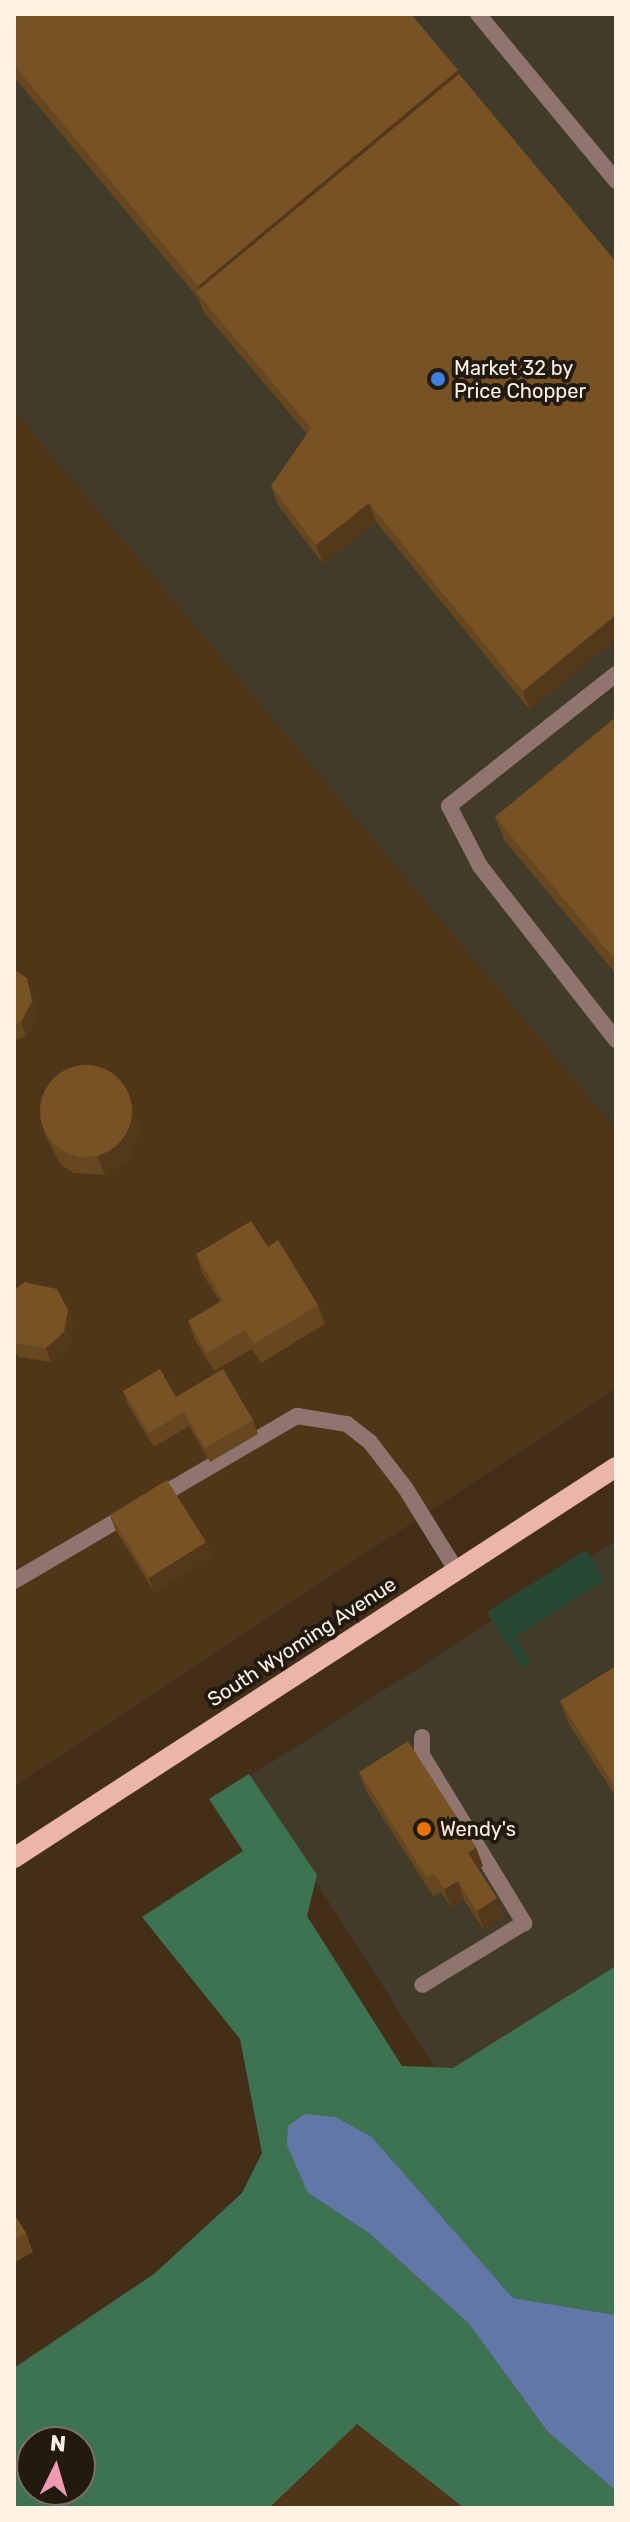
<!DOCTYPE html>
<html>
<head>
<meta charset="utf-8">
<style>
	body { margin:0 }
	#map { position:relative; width:630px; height:2522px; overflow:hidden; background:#432f18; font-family:Rubik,sans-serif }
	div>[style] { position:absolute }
	.commercial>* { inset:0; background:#423b2a }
	.built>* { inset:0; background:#4f3618 }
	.green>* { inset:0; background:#264933 }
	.forest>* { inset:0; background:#3e7352 }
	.water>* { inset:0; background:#6178a7 }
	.lane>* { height:16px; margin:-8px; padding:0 8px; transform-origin:8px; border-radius:8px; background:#90756f }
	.primary>* { height:20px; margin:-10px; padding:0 10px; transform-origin:10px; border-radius:10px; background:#ecb5a9 }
	.wall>* { inset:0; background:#664720 }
	.shaded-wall>* { inset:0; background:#53391a }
	.building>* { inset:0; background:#775225 }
	.round { border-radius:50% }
	.dots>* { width:22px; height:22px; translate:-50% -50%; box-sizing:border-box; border:4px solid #231a0f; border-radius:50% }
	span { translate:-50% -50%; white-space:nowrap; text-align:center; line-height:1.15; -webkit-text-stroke:8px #231a0f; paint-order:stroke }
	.poi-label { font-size:20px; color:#fff2e4 }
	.left { translate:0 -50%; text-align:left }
	.street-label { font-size:20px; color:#fff2e4 }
	.frame { position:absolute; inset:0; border:16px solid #fff2e4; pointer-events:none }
	.north { position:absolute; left:16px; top:2426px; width:80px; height:80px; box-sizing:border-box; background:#231a0f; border:2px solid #7b7064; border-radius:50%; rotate:5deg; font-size:22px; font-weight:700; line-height:32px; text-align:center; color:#fff2e4 }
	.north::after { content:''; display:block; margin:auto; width:28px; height:36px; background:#f19ab3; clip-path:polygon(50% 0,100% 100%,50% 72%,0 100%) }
</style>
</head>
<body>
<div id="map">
	<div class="commercial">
		<i style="clip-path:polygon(14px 14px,616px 14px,616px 1129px,14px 410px)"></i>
		<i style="clip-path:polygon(616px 1541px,616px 2032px,459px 2105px,249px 1777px)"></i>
	</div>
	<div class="built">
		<i style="clip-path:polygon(14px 410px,616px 1129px,616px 1388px,14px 1786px)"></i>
		<i style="clip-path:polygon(357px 2424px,464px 2508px,269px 2508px)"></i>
	</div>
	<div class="green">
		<i style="clip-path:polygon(586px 1550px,604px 1580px,515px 1637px,531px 1663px,523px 1667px,487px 1612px)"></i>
	</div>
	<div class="forest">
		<i style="clip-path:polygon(evenodd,249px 1774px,317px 1875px,307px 1916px,402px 2066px,453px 2068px,616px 1966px,616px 2315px,513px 2298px,372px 2137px,308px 2193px,370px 2234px,469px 2324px,547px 2431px,616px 2491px,616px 2508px,464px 2508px,357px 2424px,269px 2508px,14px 2508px,14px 2368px,154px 2274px,242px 2193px,262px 2153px,240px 2039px,142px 1917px,243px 1851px,209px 1799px,249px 1774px,32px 2442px,80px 2442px,80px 2490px,32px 2490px,32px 2442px)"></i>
	</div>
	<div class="water">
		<i style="clip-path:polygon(305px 2114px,335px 2117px,372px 2137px,513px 2298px,616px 2315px,616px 2491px,547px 2431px,469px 2324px,370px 2234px,308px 2193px,287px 2145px,288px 2126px)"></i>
	</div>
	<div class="lane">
		<i style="left:478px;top:14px;width:217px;rotate:50.4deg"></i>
		<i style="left:616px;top:674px;width:213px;rotate:141.7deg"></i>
		<i style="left:449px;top:806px;width:68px;rotate:62.7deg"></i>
		<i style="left:480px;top:866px;width:221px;rotate:52deg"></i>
		<i style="left:153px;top:1500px;width:167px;rotate:-30.3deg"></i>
		<i style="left:297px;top:1416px;width:51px;rotate:9.1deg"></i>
		<i style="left:347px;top:1424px;width:29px;rotate:38deg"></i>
		<i style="left:370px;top:1442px;width:59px;rotate:52.5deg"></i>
		<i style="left:406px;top:1489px;width:95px;rotate:58.3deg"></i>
		<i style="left:14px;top:1581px;width:134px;rotate:-30.4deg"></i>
		<i style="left:422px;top:1737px;width:18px;rotate:90deg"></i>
		<i style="left:422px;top:1755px;width:197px;rotate:58.7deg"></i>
		<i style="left:524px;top:1923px;width:119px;rotate:148.7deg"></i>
	</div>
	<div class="primary">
		<i style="left:14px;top:1858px;width:718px;rotate:-33deg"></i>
	</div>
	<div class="wall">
		<i style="clip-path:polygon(14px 14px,458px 70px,530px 710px,376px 522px,323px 564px,278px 505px,271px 486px,307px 434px,203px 311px,198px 298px,14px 77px)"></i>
		<i style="clip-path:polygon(616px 717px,616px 974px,504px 840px,495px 817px)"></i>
		<i style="clip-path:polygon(14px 970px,32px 992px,37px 1015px,26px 1036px,14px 1041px)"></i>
		<i style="clip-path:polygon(40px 1118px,140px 1130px,130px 1159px,105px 1175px,74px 1173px,61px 1165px,46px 1137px)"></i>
		<i style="clip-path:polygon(268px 1247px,318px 1305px,325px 1324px,261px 1363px,252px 1349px,214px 1371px,195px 1340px,188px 1321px,220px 1302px,202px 1273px,196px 1254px)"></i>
		<i style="clip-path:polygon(14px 1291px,68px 1310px,73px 1324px,69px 1346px,51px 1362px,19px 1357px,14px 1351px)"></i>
		<i style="clip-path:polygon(123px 1391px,176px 1397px,253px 1420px,258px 1434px,210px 1462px,189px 1426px,154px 1447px,128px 1405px)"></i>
		<i style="clip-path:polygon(110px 1515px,206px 1542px,212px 1556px,154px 1592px,115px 1529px)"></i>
		<i style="clip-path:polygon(616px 1666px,616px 1797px,569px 1724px,560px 1701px)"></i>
		<i style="clip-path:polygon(359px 1772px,483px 1866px,478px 1869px,504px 1917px,484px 1930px,464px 1900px,451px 1908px,441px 1892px,433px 1896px,366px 1791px)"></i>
		<i style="clip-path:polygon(14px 2214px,26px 2233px,33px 2252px,14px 2263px)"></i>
	</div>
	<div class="shaded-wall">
		<i style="clip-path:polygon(458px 70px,466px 93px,204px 302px,198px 286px)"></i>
		<i style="clip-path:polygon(369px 503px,376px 522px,323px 564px,316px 545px)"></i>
		<i style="clip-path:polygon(616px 615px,616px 639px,530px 710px,523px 691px)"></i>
		<i style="clip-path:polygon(27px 978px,32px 992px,37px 1015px,26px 1036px,21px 1022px)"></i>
		<i style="clip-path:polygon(124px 1082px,140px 1130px,130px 1159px,105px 1175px,98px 1157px)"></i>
		<i style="clip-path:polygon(68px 1310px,73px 1324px,69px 1346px,51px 1362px,46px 1348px)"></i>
		<i style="clip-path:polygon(206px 1542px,212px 1556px,154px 1592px,149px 1578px)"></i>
		<i style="clip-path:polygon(476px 1847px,483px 1866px,474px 1871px,468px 1853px)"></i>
		<i style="clip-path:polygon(458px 1881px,464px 1900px,451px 1908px,444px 1889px)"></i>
		<i style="clip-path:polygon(497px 1898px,504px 1917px,484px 1930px,477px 1911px)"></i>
	</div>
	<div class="building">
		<i style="clip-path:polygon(14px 14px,411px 14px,458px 70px,198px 286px,14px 65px)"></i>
		<i style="clip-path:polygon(459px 74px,616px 262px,616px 615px,523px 691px,369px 503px,316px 545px,271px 486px,311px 428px,196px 292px)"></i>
		<i style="clip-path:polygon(616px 717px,616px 961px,495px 817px)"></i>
		<i style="clip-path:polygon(14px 970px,27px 978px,32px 1001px,21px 1022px,14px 1025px)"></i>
		<i class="round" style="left:40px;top:1065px;width:92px;height:92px"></i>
		<i style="clip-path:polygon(251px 1221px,268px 1247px,278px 1240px,318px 1305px,254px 1344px,245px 1330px,207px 1353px,188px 1321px,223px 1300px,196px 1254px)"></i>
		<i style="clip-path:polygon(24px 1282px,57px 1289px,68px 1310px,64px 1332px,46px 1348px,14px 1343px,14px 1291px)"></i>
		<i style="clip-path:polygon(160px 1369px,176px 1397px,223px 1369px,253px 1420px,205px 1448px,184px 1412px,149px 1433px,123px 1391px)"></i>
		<i style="clip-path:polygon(167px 1480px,206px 1542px,149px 1578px,110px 1515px)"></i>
		<i style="clip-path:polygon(616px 1666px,616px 1788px,560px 1701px)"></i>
		<i style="clip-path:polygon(408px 1741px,476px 1847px,468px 1853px,497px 1898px,477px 1911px,458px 1881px,444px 1889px,434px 1873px,426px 1877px,359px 1772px)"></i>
		<i style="clip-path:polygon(14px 2214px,26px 2233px,14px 2240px)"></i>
	</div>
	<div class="dots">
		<i style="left:438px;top:379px;background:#3f7fe0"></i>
		<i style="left:424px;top:1829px;background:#e8710a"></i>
	</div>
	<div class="poi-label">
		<span class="left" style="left:454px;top:380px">Market 32 by<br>Price Chopper</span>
		<span class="left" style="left:440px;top:1829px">Wendy's</span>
	</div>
	<div class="street-label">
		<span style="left:302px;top:1642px;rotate:-33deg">South Wyoming Avenue</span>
	</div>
	<div class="frame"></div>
	<div class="north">N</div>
</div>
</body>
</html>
